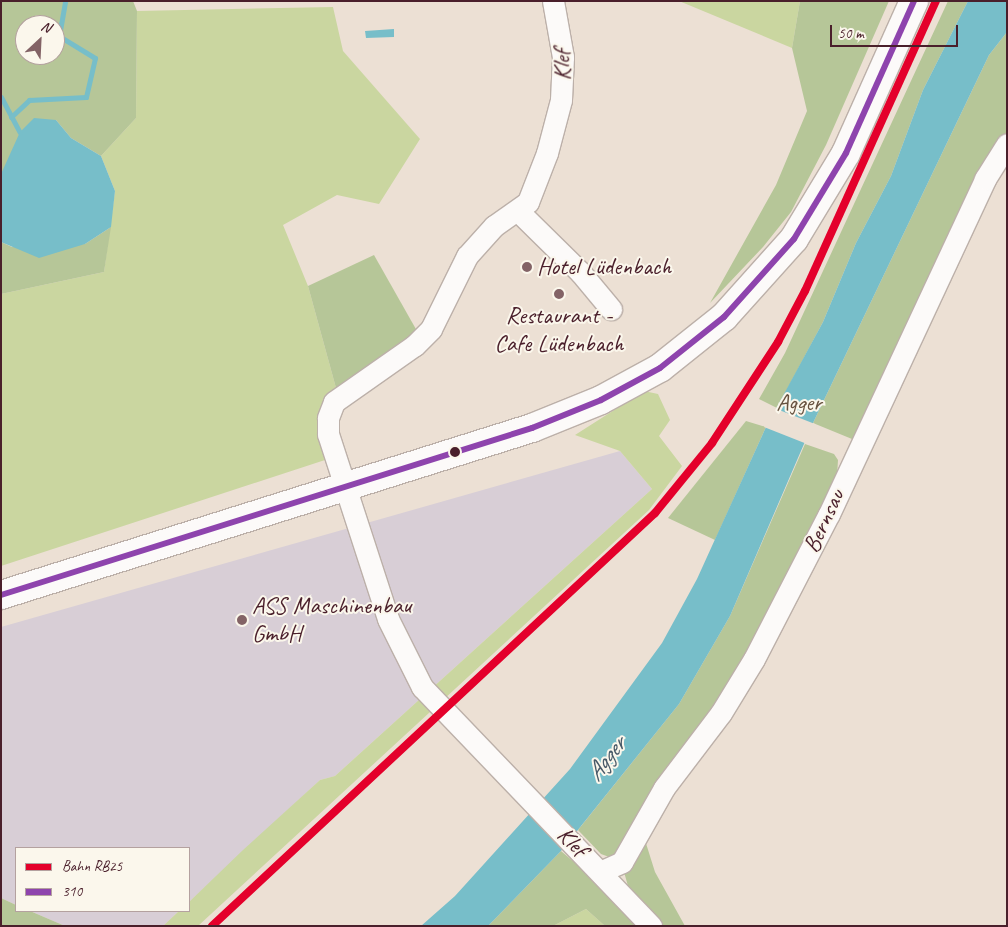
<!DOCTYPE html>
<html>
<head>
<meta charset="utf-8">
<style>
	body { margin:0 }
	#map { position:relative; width:1008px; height:927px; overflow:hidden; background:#ece0d4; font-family:Caveat,sans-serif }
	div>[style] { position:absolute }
	.industrial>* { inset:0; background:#d8ced6 }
	.green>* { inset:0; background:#cad6a0 }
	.forest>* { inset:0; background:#b6c698 }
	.water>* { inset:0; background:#77bec9 }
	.pier>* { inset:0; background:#ece0d4 }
	.stream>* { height:5px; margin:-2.5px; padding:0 2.5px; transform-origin:2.5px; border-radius:2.5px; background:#77bec9 }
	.roads { filter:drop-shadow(1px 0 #bcb0a9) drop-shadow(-1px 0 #bcb0a9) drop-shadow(0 1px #bcb0a9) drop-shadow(0 -1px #bcb0a9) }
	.street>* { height:21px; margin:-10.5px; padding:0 10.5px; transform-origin:10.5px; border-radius:10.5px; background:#fcfaf9 }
	.primary>* { height:28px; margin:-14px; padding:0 14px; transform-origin:14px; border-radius:14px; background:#fcfaf9 }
	.bus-1>* { height:6px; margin:-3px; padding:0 3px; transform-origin:3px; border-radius:3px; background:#8e44ad }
	.rail-1>* { height:8px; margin:-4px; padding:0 4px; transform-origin:4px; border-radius:4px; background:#e4002b }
	.dots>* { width:14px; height:14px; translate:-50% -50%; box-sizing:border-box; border:2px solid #fbf7ec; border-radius:50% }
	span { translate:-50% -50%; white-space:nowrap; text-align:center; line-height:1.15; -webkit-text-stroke:4px #fbf7ec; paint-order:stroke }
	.street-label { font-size:24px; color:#4a1f2b }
	.poi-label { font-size:24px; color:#4a1f2b }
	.left { translate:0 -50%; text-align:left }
	.park-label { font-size:24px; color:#685341 }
	.water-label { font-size:25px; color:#485968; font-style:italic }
	.frame { position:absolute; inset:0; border:2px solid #4a1f2b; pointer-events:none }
	.legend { position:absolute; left:15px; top:847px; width:175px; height:65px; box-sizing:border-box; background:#fbf7ec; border:1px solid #b4a19f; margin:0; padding:6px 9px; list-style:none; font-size:15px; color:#4a1f2b }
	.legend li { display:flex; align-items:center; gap:10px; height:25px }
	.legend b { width:25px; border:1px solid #b4a19f }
	.north { position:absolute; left:15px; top:15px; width:50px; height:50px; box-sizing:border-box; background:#fbf7ec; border:1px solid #b4a19f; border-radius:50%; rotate:25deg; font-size:14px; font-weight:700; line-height:20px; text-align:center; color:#4a1f2b }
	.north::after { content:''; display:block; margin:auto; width:18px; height:22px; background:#836366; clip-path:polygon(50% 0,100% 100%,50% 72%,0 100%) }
	.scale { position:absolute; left:830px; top:25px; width:128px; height:22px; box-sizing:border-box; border:2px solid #4a1f2b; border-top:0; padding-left:6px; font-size:15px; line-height:18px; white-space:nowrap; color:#4a1f2b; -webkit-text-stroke:4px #fbf7ec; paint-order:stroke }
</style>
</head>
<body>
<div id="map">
	<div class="industrial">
		<i style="clip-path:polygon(620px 451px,652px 489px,335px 776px,320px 780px,189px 902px,189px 848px,16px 848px,16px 905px,1px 898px,1px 627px)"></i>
		<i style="clip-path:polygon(30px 911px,179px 911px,163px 926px,65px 926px)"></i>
	</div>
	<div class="green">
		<i style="clip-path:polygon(679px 1px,800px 1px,792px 48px)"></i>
		<i style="clip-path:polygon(333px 7px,343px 51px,420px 139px,379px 204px,337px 195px,283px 225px,308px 286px,336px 388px,320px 412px,318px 434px,325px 460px,1px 566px,1px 294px,104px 272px,115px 191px,101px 156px,136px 118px,137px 11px)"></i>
		<i style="clip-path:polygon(644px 391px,658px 394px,670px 420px,659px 436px,682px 466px,649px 510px,198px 926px,163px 926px,179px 911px,189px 911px,189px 902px,243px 850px,320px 780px,335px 776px,652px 489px,620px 451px,575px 435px)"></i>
		<i style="clip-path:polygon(586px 909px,605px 926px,553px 926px)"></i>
	</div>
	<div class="forest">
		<i style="clip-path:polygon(evenodd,1px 1px,133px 1px,137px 11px,136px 118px,101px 156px,71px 138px,56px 120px,1px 174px,1px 1px,25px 25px,55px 25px,55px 55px,25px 55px,25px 25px)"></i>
		<i style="clip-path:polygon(800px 1px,889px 1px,826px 145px,791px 212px,763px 247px,710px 303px,776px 185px,807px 111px,792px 48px)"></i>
		<i style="clip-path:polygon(948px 1px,968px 1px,923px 90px,891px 176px,856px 243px,823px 322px,777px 408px,759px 399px,785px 353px)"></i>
		<i style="clip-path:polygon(1007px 32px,1007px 135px,862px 429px,852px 439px,813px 423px,989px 55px)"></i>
		<i style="clip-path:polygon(111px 227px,104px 272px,1px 294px,1px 242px,12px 247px,85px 244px)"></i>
		<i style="clip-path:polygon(374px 255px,417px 331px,336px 388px,308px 286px)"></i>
		<i style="clip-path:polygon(746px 421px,766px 427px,715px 540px,668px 518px)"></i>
		<i style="clip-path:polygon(805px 444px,834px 454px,838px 460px,837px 476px,747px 655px,636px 829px,612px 858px,601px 854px,578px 830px,679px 704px,730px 616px)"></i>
		<i style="clip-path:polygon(644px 837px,655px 872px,685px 926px,661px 926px,628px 886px,624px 872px)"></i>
		<i style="clip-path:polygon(561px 851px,608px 891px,642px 926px,605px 926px,586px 909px,553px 926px,488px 926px)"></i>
		<i style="clip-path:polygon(1px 898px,16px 905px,16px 911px,30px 911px,65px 926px,1px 926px)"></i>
	</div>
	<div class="water">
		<i style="clip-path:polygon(968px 1px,1007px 1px,1007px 32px,989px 55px,813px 423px,730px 616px,679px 704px,561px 851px,488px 926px,421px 926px,455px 896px,570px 769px,662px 643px,697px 579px,766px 427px,823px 322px,856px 243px,891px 176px,923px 90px)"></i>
		<i style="clip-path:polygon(394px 29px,394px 37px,366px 38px,365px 31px)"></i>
		<i style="clip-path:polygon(34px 118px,56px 120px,71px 138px,101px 156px,115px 191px,111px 227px,85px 244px,39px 258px,1px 242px,1px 174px,20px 132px)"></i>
	</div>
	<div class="pier">
		<i style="clip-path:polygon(774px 408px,815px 424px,807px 444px,764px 427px)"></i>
	</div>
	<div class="stream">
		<i style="left:1px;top:97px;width:40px;rotate:62deg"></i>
		<i style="left:11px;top:117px;width:25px;rotate:-43deg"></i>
		<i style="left:29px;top:100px;width:57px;rotate:-3deg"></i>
		<i style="left:86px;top:97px;width:40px;rotate:-77deg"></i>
		<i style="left:95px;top:58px;width:42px;rotate:-148.6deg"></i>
		<i style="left:59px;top:36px;width:36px;rotate:-80deg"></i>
	</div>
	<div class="roads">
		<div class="street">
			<i style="left:553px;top:1px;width:57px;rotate:79.9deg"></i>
			<i style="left:563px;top:57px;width:43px;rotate:92.7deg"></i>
			<i style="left:561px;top:100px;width:55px;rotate:104.8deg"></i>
			<i style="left:547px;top:153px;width:53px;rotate:111.2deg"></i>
			<i style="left:528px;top:202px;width:42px;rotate:144.8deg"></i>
			<i style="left:494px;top:226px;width:40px;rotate:132deg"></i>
			<i style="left:467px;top:256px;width:81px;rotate:116.3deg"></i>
			<i style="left:431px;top:329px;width:23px;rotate:135deg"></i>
			<i style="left:415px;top:345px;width:99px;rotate:144.9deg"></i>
			<i style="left:334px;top:402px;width:17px;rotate:111deg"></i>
			<i style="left:328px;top:418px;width:16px;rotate:90deg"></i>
			<i style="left:328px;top:434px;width:194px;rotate:72deg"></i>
			<i style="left:388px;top:619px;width:76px;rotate:63.4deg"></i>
			<i style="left:422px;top:687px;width:331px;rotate:46.2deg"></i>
			<i style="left:518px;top:211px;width:88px;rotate:44.5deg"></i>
			<i style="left:581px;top:273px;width:47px;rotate:50.2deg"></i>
			<i style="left:602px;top:871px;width:22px;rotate:-24deg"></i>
			<i style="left:622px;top:862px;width:85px;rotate:-60.4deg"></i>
			<i style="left:664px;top:788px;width:94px;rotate:-52.8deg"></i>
			<i style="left:721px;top:713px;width:63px;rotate:-58.6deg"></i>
			<i style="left:754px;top:659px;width:163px;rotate:-62.7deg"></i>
			<i style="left:829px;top:514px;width:370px;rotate:-65deg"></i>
			<i style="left:985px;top:179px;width:41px;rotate:-57.8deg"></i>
		</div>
		<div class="primary">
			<i style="left:1px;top:595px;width:557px;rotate:-17.46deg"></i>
			<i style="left:532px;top:428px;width:74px;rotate:-22.1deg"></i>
			<i style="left:601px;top:400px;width:67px;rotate:-28.5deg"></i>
			<i style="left:660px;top:368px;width:82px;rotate:-38.6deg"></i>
			<i style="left:724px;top:317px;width:105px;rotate:-48.1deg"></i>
			<i style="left:794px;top:239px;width:100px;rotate:-58.8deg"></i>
			<i style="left:846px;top:153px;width:167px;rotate:-65.9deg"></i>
		</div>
	</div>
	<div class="bus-1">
		<i style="left:1px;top:595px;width:557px;rotate:-17.46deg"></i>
		<i style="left:532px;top:428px;width:74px;rotate:-22.1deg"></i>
		<i style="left:601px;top:400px;width:67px;rotate:-28.5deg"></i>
		<i style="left:660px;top:368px;width:82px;rotate:-38.6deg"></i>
		<i style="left:724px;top:317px;width:105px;rotate:-48.1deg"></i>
		<i style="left:794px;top:239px;width:100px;rotate:-58.8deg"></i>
		<i style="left:846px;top:153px;width:167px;rotate:-65.9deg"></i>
	</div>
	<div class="rail-1">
		<i style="left:212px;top:926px;width:606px;rotate:-42.99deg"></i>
		<i style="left:655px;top:513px;width:90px;rotate:-50.8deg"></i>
		<i style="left:712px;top:443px;width:121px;rotate:-56.8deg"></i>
		<i style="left:778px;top:342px;width:58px;rotate:-62.1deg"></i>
		<i style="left:805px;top:291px;width:318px;rotate:-65.7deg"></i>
	</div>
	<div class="dots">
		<i style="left:527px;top:267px;background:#836366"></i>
		<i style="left:559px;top:294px;background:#836366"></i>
		<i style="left:455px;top:452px;background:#4a1f2b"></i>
		<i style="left:242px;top:620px;background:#836366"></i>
	</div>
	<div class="street-label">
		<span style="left:562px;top:65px;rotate:-90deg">Klef</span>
		<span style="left:824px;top:521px;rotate:-65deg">Bernsau</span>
		<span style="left:572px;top:842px;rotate:45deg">Klef</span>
	</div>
	<div class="poi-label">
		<span class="left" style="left:537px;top:267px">Hotel Lüdenbach</span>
		<span style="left:559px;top:330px">Restaurant -<br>Cafe Lüdenbach</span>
		<span class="left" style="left:252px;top:620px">ASS Maschinenbau<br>GmbH</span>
	</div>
	<div class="park-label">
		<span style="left:799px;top:403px">Agger</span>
	</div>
	<div class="water-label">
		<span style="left:606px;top:759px;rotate:-52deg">Agger</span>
	</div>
	<div class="frame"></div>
	<ul class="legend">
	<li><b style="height:6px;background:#e4002b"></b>Bahn RB25</li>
	<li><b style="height:6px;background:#8e44ad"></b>310</li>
	</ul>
	<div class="north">N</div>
	<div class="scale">50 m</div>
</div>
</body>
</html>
